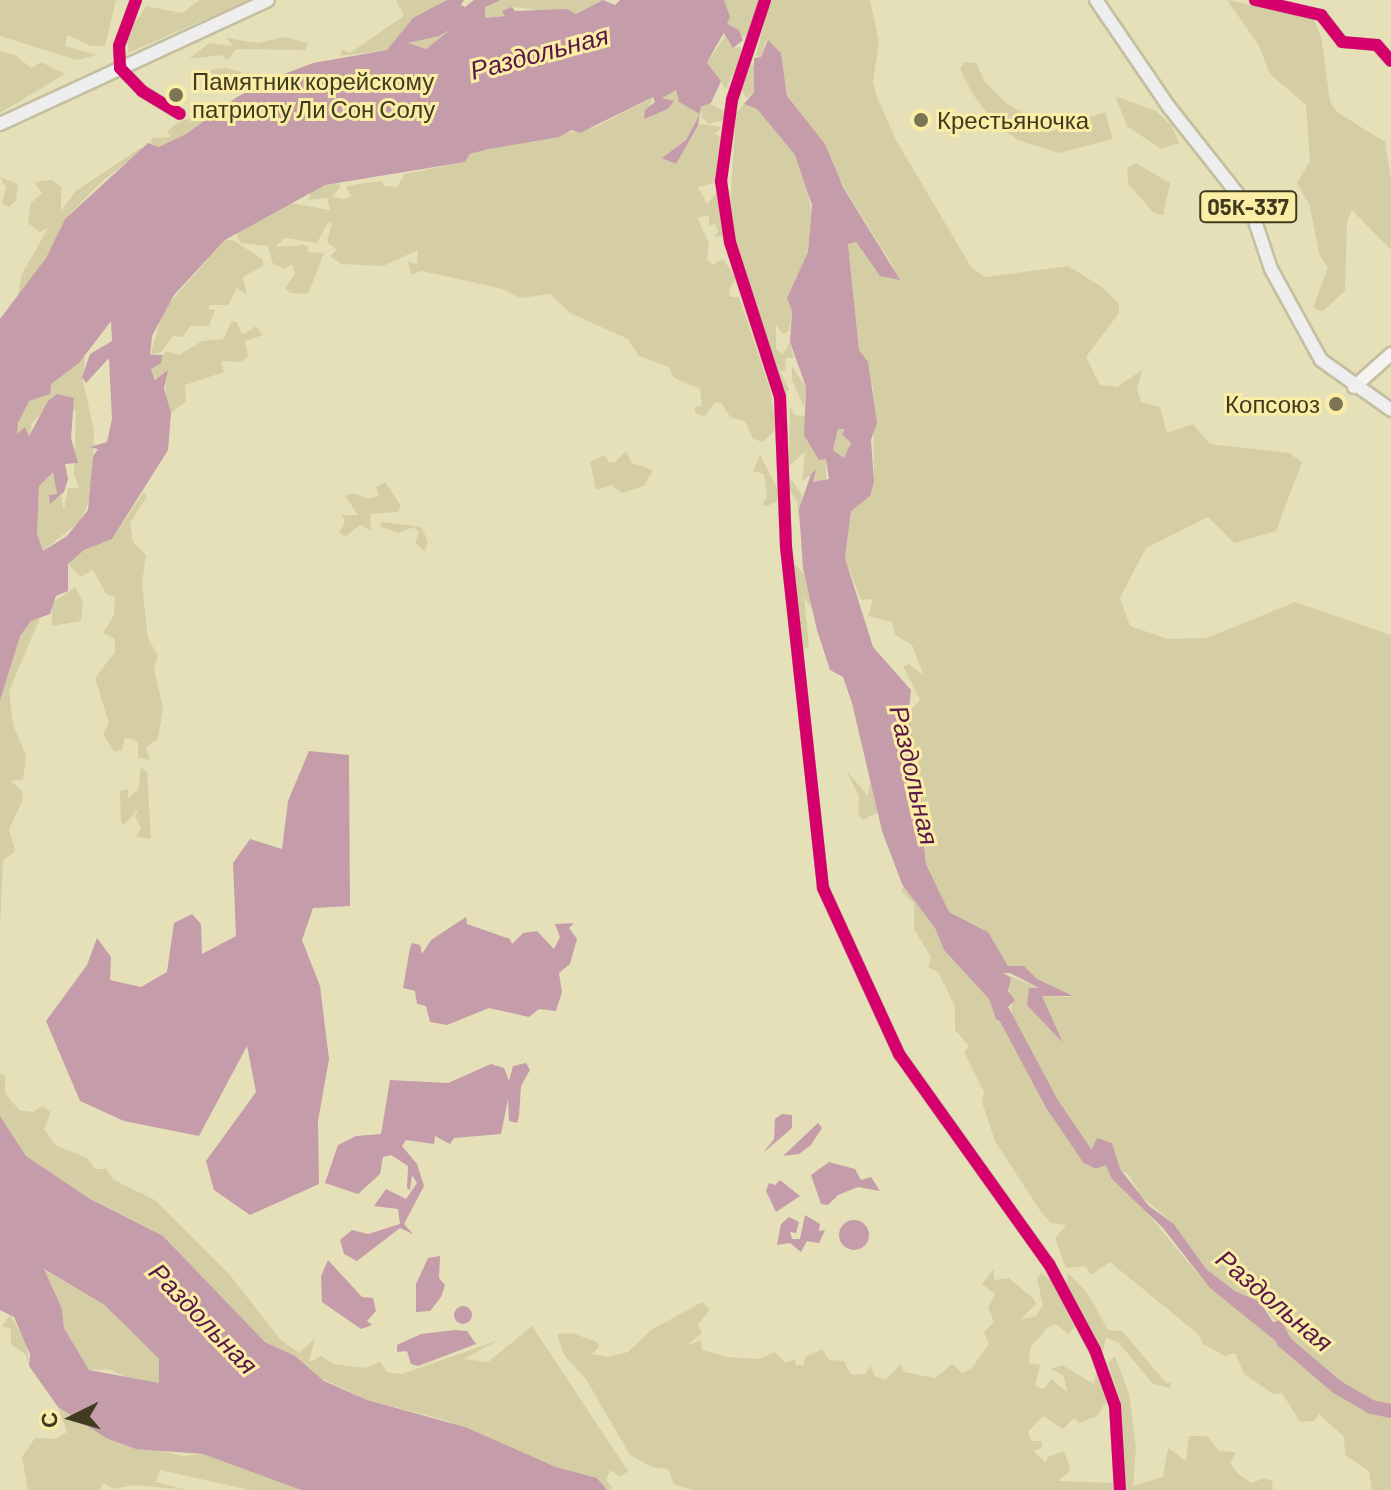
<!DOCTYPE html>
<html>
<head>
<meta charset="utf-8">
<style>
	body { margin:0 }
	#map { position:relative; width:1391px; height:1490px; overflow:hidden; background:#e6e0b9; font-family:Barlow,sans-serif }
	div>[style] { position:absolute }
	.green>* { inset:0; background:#d5cea5 }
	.water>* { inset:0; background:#c49caa }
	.round { border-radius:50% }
	.river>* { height:14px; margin:-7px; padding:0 7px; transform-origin:7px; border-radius:7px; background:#c49caa }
	.roads { filter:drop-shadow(2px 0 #c4bfa0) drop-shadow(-2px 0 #c4bfa0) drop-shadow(0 2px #c4bfa0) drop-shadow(0 -2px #c4bfa0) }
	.street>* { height:8px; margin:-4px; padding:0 4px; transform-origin:4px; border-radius:4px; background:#fbfaf4 }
	.secondary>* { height:12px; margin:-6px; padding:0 6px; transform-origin:6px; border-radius:6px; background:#f5f4f1 }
	.primary>* { height:12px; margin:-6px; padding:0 6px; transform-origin:6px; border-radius:6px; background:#eee }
	.cycleway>* { height:12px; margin:-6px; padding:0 6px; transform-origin:6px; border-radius:6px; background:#d6006c }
	.dots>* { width:22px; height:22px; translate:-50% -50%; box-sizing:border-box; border:4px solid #faeda5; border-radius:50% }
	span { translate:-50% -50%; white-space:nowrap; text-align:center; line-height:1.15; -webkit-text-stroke:6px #faeda5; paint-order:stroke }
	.shield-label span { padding:2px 6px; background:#faeda5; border:2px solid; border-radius:6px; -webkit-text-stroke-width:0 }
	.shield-label { font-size:22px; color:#403b1e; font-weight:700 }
	.poi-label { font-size:24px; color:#403b1e }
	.left { translate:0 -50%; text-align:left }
	.right { translate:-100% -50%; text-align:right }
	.water-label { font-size:26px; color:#591849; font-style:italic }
	.north { position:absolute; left:32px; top:1378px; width:80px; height:80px; -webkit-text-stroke:6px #faeda5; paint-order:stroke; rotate:265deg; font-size:22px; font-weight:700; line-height:32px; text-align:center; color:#403b1e }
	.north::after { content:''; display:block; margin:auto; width:28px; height:36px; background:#403b1e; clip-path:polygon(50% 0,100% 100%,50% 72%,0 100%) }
</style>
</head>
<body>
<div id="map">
	<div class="green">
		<i style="clip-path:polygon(0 0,116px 0,105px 46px,91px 46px,67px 35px,65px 46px,97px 55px,77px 60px,0 36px)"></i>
		<i style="clip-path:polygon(200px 0,249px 0,128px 53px,128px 34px,146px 6px,182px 13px)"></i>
		<i style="clip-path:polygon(396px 0,447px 0,407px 26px,387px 50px,340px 56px,342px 49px,350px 53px,404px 16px)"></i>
		<i style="clip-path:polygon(501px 0,603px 0,576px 14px,512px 7px,506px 16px,484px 18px,485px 7px)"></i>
		<i style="clip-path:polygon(724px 0,761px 0,749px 41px,727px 24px)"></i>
		<i style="clip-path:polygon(evenodd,770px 0,870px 0,879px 42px,873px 82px,877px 97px,896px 140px,971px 267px,985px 277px,1068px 266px,1102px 287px,1119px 304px,1119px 313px,1086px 357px,1100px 385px,1117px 387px,1142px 370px,1137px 389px,1141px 402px,1160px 407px,1167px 433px,1193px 424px,1210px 444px,1289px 453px,1302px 462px,1276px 531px,1234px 543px,1208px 517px,1146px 548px,1120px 598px,1130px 626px,1168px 639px,1207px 638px,1295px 602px,1391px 635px,1391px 1490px,1372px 1490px,1369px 1471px,1345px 1455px,1344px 1437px,1319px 1414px,1314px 1421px,1300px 1422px,1282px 1393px,1273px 1394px,1244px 1374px,1235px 1353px,1225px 1356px,1203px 1344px,1199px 1335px,1110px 1262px,1091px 1275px,1086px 1266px,1066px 1268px,1055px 1238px,1066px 1225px,1051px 1223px,1041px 1212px,995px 1141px,982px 1102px,984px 1092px,964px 1052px,969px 1046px,955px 1030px,955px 1006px,938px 972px,928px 967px,931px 957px,914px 929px,914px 903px,901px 891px,904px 885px,935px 928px,944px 950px,989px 999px,996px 1019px,1011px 1027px,1012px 998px,1003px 973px,1039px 988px,1029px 989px,1037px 1013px,1062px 1043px,1041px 996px,1073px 997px,1008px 966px,983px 929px,949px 912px,926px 864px,909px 711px,920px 700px,903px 666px,909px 664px,924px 676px,912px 645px,895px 635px,892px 622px,868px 616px,873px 599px,861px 600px,845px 558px,851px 511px,869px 496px,874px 482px,873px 387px,859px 350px,848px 244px,856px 242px,875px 270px,894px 268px,787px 95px,781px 53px,766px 41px,761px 57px,756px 56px,770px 0,1091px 1152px,1129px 1175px,1141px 1196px,1174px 1224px,1206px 1269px,1235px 1291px,1260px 1302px,1298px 1348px,1295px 1353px,1210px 1288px,1105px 1163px,1088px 1157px,1091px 1152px)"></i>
		<i style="clip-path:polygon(1227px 0,1313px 18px,1321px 36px,1330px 101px,1337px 112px,1385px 142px,1391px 178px,1391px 250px,1352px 210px,1347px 222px,1345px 291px,1322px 312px,1313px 307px,1328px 268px,1319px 254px,1310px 206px,1297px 183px,1310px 161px,1306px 105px,1270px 74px,1258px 44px)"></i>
		<i style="clip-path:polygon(451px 29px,426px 49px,411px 48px,408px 42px)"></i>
		<i style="clip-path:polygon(728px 32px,733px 48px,740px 47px,742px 54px,726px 89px,707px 63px)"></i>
		<i style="clip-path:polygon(284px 37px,308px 43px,305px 50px,237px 49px,227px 60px,222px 55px,189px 59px,209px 43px,233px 46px,226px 38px,258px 43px)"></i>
		<i style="clip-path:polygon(0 51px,15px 55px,31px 68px,41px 62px,65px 74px,0 113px)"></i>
		<i style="clip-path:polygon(964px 62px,976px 63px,985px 82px,1006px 103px,1053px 131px,1105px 112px,1113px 139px,1059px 153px,1018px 140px,995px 124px,972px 93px,960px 69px)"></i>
		<i style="clip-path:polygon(750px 65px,757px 65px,754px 92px,746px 98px,742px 89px)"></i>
		<i style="clip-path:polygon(225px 68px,242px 72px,227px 85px,207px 70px)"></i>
		<i style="clip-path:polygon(676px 90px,680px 102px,700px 114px,686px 140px,669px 157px,681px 155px,700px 124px,722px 127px,714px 134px,720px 136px,715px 183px,698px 187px,707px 204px,717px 192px,723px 236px,715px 237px,718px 231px,715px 224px,709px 226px,709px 215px,697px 218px,709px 243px,707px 259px,712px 265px,723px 259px,736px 278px,729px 290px,731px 297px,739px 297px,770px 389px,776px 429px,763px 442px,753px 439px,745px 421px,731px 418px,721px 403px,715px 402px,704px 417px,695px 413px,695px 407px,702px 406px,700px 389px,674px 378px,669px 367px,639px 356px,628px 339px,570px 313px,550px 294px,520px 298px,503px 289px,422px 271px,411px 274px,408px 262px,417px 264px,418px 250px,383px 266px,341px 264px,330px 256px,337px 250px,327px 242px,332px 224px,328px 222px,317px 243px,285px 238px,275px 247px,304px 245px,309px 247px,307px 252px,324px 253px,308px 294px,290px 293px,285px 288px,295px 274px,292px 264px,284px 269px,273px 264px,268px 246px,241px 243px,237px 237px,238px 228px,291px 203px,330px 210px,327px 198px,308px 200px,311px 191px,325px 185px,337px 183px,341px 186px,332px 197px,345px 199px,351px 196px,346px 187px,357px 184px,382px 181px,384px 186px,397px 187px,405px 174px,465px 162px,470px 154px,489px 149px,596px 127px,653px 97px,647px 115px,668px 109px,662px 98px)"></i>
		<i style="clip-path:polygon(1115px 96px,1156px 111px,1172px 126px,1179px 143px,1161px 149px,1127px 126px)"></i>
		<i style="clip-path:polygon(229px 103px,186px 134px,159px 147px,151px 143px,152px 138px,171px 137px,167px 131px,179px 122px)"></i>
		<i style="clip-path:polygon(709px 103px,724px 111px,724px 120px,709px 124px,702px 118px,701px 108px)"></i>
		<i style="clip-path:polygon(744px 104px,757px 109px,795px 155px,805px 173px,811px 212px,808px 252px,787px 298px,792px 311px,789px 331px,783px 334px,776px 325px,776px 349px,783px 354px,790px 342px,794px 358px,786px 358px,785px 371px,780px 371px,789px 389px,784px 399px,738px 252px,730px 206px,736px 113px)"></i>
		<i style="clip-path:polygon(140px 148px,145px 149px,102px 181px,65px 219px,46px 258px,17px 299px,22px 274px,48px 228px,40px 232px,28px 223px,31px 203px,42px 193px,34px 182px,52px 180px,61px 187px,61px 211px,76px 191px)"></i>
		<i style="clip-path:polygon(1136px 163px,1170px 183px,1163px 215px,1154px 213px,1128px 184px,1127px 168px)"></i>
		<i style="clip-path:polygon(0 177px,18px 184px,16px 201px,9px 207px,2px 203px,6px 188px)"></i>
		<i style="clip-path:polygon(225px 240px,233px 240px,262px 259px,263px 266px,243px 277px,247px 295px,237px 288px,228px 305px,211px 305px,208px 309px,215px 310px,209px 326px,190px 326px,183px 337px,173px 336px,161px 352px,150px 356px,164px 309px)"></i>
		<i style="clip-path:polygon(232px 321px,237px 322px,242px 335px,256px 326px,263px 335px,245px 341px,248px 356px,242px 362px,221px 361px,224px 372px,185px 385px,186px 401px,171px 413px,165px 401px,167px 371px,156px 380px,151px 369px,166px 351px,179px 355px,202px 341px,223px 339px)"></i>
		<i style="clip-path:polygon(85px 356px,83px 381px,94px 430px,91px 497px,79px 522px,43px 551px,37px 534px,39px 486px,53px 471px,57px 494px,50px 495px,50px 503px,61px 496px,64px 510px,68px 488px,79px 488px,74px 474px,76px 411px,54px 399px,32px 423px,29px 437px,27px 430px,16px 435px,18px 422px,29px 401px)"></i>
		<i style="clip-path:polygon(792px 366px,806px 387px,804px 407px,792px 380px)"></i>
		<i style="clip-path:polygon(790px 407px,795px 415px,805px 416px,804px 435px,826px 459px,826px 483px,813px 482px,815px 472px,802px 481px,805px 452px,789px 466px)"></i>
		<i style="clip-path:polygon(838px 429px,845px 429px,851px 443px,844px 458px,833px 450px)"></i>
		<i style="clip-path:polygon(626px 451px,632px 463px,653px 470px,644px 486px,622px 493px,611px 485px,596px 490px,590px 462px,605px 455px,609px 463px,615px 462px)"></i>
		<i style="clip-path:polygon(760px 455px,779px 492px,776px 502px,767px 506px,762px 505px,767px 496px,764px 474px,753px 471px)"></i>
		<i style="clip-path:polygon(791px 479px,802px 495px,800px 530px,797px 501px,789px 490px)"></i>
		<i style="clip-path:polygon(385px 482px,401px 506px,398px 512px,370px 514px,371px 531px,360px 525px,346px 536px,339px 533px,345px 521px,341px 515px,358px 515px,345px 496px,353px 493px,369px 499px,379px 495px,376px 487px)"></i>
		<i style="clip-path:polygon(144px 492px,147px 496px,130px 523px,133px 542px,146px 555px,142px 584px,148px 638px,158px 656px,154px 668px,163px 709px,158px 739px,146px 747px,150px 760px,138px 758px,138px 743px,133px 739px,125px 738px,122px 750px,114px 752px,103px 734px,109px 723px,95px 678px,115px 652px,115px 639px,103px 633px,114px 615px,115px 597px,106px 594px,93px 570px,81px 577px,68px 564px,84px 550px,112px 539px)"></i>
		<i style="clip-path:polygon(382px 522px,421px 527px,428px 541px,425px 551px,415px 543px,419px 532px,414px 527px,398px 533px,380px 526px)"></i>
		<i style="clip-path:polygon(794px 563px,808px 579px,812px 609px,804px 597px,809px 646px,803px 651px)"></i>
		<i style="clip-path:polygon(75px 587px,83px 602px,81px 621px,52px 626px,52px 603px)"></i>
		<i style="clip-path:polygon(40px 618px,9px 691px,13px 725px,26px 755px,23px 780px,11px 781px,23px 792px,22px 802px,9px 829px,15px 851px,3px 861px,0 927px,0 701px,20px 636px,31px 621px)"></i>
		<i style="clip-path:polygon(141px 767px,147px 772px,151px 839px,136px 837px,141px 829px,135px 816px,140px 807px,124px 825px,121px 822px,120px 791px,128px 789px,128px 798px,138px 790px)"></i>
		<i style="clip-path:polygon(846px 770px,868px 796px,870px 782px,879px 812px,863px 820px,858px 814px,859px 797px)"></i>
		<i style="clip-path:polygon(0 1074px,5px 1075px,5px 1093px,19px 1110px,33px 1112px,42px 1106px,51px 1112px,44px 1129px,55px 1145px,87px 1158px,95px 1169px,106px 1169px,114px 1180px,155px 1200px,229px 1274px,281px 1340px,299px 1353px,315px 1338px,309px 1362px,321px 1356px,334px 1364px,365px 1368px,380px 1362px,387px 1372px,402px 1374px,499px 1340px,464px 1359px,488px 1362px,532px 1326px,628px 1471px,620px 1477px,610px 1470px,606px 1480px,613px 1488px,607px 1490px,597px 1478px,556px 1467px,445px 1420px,367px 1400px,314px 1375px,295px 1356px,265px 1342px,163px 1236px,90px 1199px,26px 1156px,0 1116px)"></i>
		<i style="clip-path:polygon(43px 1269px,103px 1304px,124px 1324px,159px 1359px,159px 1383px,138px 1383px,109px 1369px,89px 1370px,64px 1328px,62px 1309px)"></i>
		<i style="clip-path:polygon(994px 1269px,994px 1280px,1009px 1278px,1033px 1298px,1036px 1304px,1020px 1320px,1036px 1316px,1043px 1305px,1037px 1279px,1041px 1273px,1057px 1284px,1076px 1324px,1069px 1334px,1055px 1324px,1047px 1328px,1030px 1348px,1029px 1363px,1040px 1365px,1035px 1386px,1044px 1389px,1051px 1379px,1067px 1392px,1064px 1376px,1051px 1369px,1062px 1365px,1094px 1384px,1097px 1366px,1104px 1390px,1106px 1402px,1097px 1416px,1079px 1423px,1074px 1418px,1063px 1429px,1043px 1416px,1028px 1432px,1032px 1441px,1042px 1441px,1042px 1448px,1034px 1451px,1046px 1463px,1048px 1457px,1064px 1451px,1071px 1470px,1058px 1481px,1114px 1483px,1113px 1490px,692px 1490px,674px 1484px,668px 1469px,652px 1467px,630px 1455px,586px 1379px,564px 1355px,557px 1334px,572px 1333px,597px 1342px,599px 1347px,592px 1354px,608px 1357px,628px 1352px,651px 1330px,702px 1302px,710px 1309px,698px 1325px,702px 1333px,686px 1346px,701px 1340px,702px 1350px,727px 1357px,759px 1359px,775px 1352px,785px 1363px,795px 1359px,796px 1365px,804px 1365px,805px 1357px,822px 1349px,829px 1360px,844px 1361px,851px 1375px,866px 1374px,870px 1365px,875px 1376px,886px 1380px,901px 1364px,904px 1372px,935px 1378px,952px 1364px,962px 1373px,971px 1369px,989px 1344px,984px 1332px,994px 1322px,988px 1308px,995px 1294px,982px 1284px)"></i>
		<i style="clip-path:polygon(1068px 1273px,1088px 1294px,1108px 1330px,1122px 1331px,1167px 1384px,1171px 1381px,1170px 1388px,1153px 1384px,1118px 1342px,1106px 1338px,1103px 1352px,1067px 1284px)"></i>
		<i style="clip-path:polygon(10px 1315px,27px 1344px,29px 1366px,26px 1355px,11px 1344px,11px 1329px,2px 1326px)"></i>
		<i style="clip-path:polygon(1115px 1356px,1129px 1394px,1136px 1448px,1133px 1486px,1163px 1477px,1168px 1448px,1186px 1461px,1189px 1436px,1207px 1436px,1219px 1451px,1236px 1452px,1230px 1463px,1238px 1474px,1252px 1483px,1264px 1478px,1272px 1481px,1273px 1490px,1125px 1490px,1120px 1400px,1108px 1363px)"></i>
		<i style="clip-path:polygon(58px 1407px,106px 1438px,183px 1456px,203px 1454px,301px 1490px,250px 1490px,160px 1470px,156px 1482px,187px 1490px,134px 1485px,114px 1489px,103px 1483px,100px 1490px,28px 1490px,22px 1457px,35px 1438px,56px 1439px,67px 1432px)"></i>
	</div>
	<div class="water">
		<i style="clip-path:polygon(evenodd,447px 0,464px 0,461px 5px,465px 7px,474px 0,501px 0,485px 7px,485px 18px,505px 16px,502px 11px,512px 7px,515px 11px,567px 9px,576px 14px,603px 0,615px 5px,620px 0,724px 0,730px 17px,727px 24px,739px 30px,743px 40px,733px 48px,724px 33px,716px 46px,707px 63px,721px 81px,711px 103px,701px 107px,698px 126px,676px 164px,662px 158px,686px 140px,700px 114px,679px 102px,676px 90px,662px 98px,674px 101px,668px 109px,644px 119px,645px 110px,655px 102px,653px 97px,580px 133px,572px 130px,559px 137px,489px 149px,470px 154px,465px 162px,325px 185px,225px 240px,174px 295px,152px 336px,150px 355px,162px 355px,161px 363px,151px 369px,155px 380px,168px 370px,164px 389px,171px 413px,168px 450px,112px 539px,84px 550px,68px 564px,68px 591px,56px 596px,50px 614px,31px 621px,20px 636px,0 701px,0 319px,46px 258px,65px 219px,148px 143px,159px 147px,186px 134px,237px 97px,284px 74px,313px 63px,387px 50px,413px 18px,447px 0,451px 29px,426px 49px,408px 43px,439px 36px,451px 29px,447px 0,111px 321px,112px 341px,90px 354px,82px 377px,86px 383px,109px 358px,112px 419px,107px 442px,90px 447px,98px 449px,93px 456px,88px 510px,67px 536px,43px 551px,37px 534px,39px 486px,53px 472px,57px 494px,49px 495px,50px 504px,64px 492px,68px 479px,65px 464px,78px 463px,71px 438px,74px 398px,57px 394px,48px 401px,29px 436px,25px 427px,17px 434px,18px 423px,29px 401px,50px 394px,51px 384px,79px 363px,111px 321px)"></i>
		<i style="clip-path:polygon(evenodd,768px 40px,781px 53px,787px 96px,825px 144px,843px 187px,900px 280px,880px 276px,856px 242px,848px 244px,859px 350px,868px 362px,877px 423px,871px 440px,874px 482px,870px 496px,851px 511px,845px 558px,873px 647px,911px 690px,909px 711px,926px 864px,949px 912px,988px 932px,1008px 966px,1024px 966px,1037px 979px,1073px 996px,1042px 996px,1063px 1043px,1027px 1005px,1029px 988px,1039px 988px,1010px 973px,1003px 973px,1011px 978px,1008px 991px,1015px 1000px,1008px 1007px,1011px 1028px,996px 1019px,989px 999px,944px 950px,935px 928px,902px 884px,882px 831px,852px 703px,843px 677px,830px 670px,817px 630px,803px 568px,799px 509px,811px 474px,816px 470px,813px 482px,829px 479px,826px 459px,819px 460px,804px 435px,806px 387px,790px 342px,792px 311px,787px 298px,808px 252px,812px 205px,795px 155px,757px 109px,744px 104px,754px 92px,754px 58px,761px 57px,768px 40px,838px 429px,845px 429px,842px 434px,851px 443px,844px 458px,833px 450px,838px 429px)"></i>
		<i style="clip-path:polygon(309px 751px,349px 755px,350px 906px,313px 908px,302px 940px,320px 986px,329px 1059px,318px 1121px,319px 1184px,250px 1215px,214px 1190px,206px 1161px,256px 1092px,247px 1046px,199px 1136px,124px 1121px,80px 1101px,46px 1021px,87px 965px,97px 938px,111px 957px,110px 980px,141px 987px,167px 972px,174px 923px,192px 914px,201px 924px,202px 954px,236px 936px,233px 863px,250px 839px,282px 849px,288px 801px)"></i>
		<i style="clip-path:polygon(466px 917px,467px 924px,510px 939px,512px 944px,523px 933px,537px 931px,554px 949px,560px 937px,555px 924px,574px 923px,569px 928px,577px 939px,570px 964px,559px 973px,562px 992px,556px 1011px,539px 1009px,529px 1017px,489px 1008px,447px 1025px,430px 1022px,426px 1006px,417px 1004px,415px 991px,403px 988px,410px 948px,412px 943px,420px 945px,422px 954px,431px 940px)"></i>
		<i style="clip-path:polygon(526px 1063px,530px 1070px,521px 1086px,519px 1116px,517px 1123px,509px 1121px,508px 1099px,501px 1134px,454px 1138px,450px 1144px,435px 1136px,434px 1144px,406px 1140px,402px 1146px,417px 1164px,424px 1186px,404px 1224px,413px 1234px,400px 1228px,357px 1261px,344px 1254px,340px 1240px,352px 1230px,368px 1234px,400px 1224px,398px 1209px,374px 1206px,386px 1189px,406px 1199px,417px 1183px,412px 1175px,410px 1190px,407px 1188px,408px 1166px,391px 1155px,383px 1157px,380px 1174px,358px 1194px,325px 1183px,338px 1145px,356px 1136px,381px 1134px,390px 1080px,448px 1083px,491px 1064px,504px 1068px,509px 1081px,513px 1066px)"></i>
		<i style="clip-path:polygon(782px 1114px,792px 1115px,792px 1128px,763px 1153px,774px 1139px,775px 1119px)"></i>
		<i style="clip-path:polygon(evenodd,0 1116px,26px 1156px,90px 1199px,163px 1236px,265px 1342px,295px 1356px,324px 1381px,367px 1400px,465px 1427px,556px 1467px,597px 1478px,607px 1490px,620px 1490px,301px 1490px,203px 1454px,136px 1449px,106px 1438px,58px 1407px,29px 1366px,30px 1354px,14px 1317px,0 1310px,0 1116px,44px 1269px,103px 1304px,124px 1324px,159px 1359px,159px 1383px,89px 1370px,64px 1328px,62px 1309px,44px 1269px)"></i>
		<i style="clip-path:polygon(818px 1123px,822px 1128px,811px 1145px,799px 1154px,783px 1156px)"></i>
		<i style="clip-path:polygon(1097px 1138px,1112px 1143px,1120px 1169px,1149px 1206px,1174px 1224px,1206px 1269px,1235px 1291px,1260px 1302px,1273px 1322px,1281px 1320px,1298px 1352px,1288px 1351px,1210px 1288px,1163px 1228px,1112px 1179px,1105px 1163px,1093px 1165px,1088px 1157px)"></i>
		<i style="clip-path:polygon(829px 1162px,855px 1169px,861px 1180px,871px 1177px,880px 1191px,858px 1187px,838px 1195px,828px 1205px,821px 1204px,811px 1175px)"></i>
		<i style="clip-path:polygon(780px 1180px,800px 1196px,776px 1212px,766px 1191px,769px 1183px,775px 1185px)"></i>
		<i style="clip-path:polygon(805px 1215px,820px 1224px,819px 1231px,825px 1230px,819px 1243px,807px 1241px,801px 1252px,790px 1243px,777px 1245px,781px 1224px,789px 1217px,799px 1222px,796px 1233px,790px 1232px,792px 1239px,800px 1239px)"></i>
		<i class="round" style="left:839px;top:1220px;width:30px;height:30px"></i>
		<i style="clip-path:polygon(440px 1256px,439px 1278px,445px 1285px,441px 1297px,430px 1311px,416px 1312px,416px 1284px,428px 1258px)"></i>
		<i style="clip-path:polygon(328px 1260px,362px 1297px,373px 1298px,376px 1311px,367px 1321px,372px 1325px,361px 1329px,322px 1302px,321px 1276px)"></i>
		<i class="round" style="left:454px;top:1306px;width:18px;height:18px"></i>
		<i style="clip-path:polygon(455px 1330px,467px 1331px,476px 1344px,418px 1366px,411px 1364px,407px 1351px,397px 1352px,397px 1345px,421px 1334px)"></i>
	</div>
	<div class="river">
		<i style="left:1003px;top:1012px;width:104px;rotate:62deg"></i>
		<i style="left:1052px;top:1104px;width:64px;rotate:55.8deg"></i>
		<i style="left:1088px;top:1157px;width:9px;rotate:27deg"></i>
		<i style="left:1096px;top:1161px;width:9px;rotate:-18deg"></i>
		<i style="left:1283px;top:1341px;width:71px;rotate:40.4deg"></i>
		<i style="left:1337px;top:1387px;width:39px;rotate:30deg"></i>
		<i style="left:1371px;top:1407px;width:20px;rotate:11deg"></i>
	</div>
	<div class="roads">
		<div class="street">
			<i style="left:136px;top:0;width:49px;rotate:110.3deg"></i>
			<i style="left:119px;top:46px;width:22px;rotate:87deg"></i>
			<i style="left:120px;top:68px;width:32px;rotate:46deg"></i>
			<i style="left:142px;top:91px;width:44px;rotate:31.2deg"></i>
			<i style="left:765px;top:0;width:105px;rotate:108.3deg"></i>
			<i style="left:732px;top:100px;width:82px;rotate:97.7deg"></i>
			<i style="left:721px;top:181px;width:62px;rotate:81.6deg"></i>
			<i style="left:730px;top:242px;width:163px;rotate:72.1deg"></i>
			<i style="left:780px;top:397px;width:150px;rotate:87.7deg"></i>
			<i style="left:786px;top:547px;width:343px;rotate:83.8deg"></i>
			<i style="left:823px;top:888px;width:183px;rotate:65.4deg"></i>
			<i style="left:899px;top:1054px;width:258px;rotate:54.5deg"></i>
			<i style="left:1049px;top:1264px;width:98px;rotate:61.9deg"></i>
			<i style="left:1095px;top:1350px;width:59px;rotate:70.3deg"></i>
			<i style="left:1115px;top:1406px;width:84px;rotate:86.6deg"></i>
			<i style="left:1255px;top:0;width:68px;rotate:12.8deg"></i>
			<i style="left:1321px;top:15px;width:34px;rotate:52deg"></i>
			<i style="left:1342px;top:42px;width:35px;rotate:5deg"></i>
			<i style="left:1377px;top:45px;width:21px;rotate:49deg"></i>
		</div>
		<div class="secondary">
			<i style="left:1354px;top:387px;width:50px;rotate:-41.7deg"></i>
		</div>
		<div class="primary">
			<i style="left:1096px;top:0;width:130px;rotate:55.7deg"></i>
			<i style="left:1169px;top:107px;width:134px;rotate:51.7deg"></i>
			<i style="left:1252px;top:212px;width:60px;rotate:71.6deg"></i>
			<i style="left:1271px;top:269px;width:104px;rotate:61.2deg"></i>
			<i style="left:1321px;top:360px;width:86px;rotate:35.5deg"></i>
			<i style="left:0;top:124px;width:295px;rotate:-24.8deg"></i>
		</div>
	</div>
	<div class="cycleway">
		<i style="left:136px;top:0;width:49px;rotate:110.3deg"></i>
		<i style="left:119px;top:46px;width:22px;rotate:87deg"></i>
		<i style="left:120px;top:68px;width:32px;rotate:46deg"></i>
		<i style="left:142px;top:91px;width:44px;rotate:31.2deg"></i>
		<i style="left:765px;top:0;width:105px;rotate:108.3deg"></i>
		<i style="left:732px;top:100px;width:82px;rotate:97.7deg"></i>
		<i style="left:721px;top:181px;width:62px;rotate:81.6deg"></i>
		<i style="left:730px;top:242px;width:163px;rotate:72.1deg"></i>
		<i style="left:780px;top:397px;width:150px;rotate:87.7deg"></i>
		<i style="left:786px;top:547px;width:343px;rotate:83.8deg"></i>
		<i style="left:823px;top:888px;width:183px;rotate:65.4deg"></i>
		<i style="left:899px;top:1054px;width:258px;rotate:54.5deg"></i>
		<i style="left:1049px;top:1264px;width:98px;rotate:61.9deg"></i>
		<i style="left:1095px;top:1350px;width:59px;rotate:70.3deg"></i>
		<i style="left:1115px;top:1406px;width:84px;rotate:86.6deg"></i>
		<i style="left:1255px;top:0;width:68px;rotate:12.8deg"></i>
		<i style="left:1321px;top:15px;width:34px;rotate:52deg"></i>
		<i style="left:1342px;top:42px;width:35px;rotate:5deg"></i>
		<i style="left:1377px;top:45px;width:21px;rotate:49deg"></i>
	</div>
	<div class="dots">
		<i style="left:176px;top:95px;background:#7a7554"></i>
		<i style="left:921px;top:120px;background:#7a7554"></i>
		<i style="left:1336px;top:404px;background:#7a7554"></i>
	</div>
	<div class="shield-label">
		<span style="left:1248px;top:207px">05К-337</span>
	</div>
	<div class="poi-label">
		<span class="left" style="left:192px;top:95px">Памятник корейскому<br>патриоту Ли Сон Солу</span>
		<span class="left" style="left:937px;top:120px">Крестьяночка</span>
		<span class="right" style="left:1320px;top:404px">Копсоюз</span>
	</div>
	<div class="water-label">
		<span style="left:539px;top:52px;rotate:-15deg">Раздольная</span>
		<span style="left:915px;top:775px;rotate:77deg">Раздольная</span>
		<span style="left:1275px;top:1300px;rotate:40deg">Раздольная</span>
		<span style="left:204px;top:1318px;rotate:46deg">Раздольная</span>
	</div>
	<div class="north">С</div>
</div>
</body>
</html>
